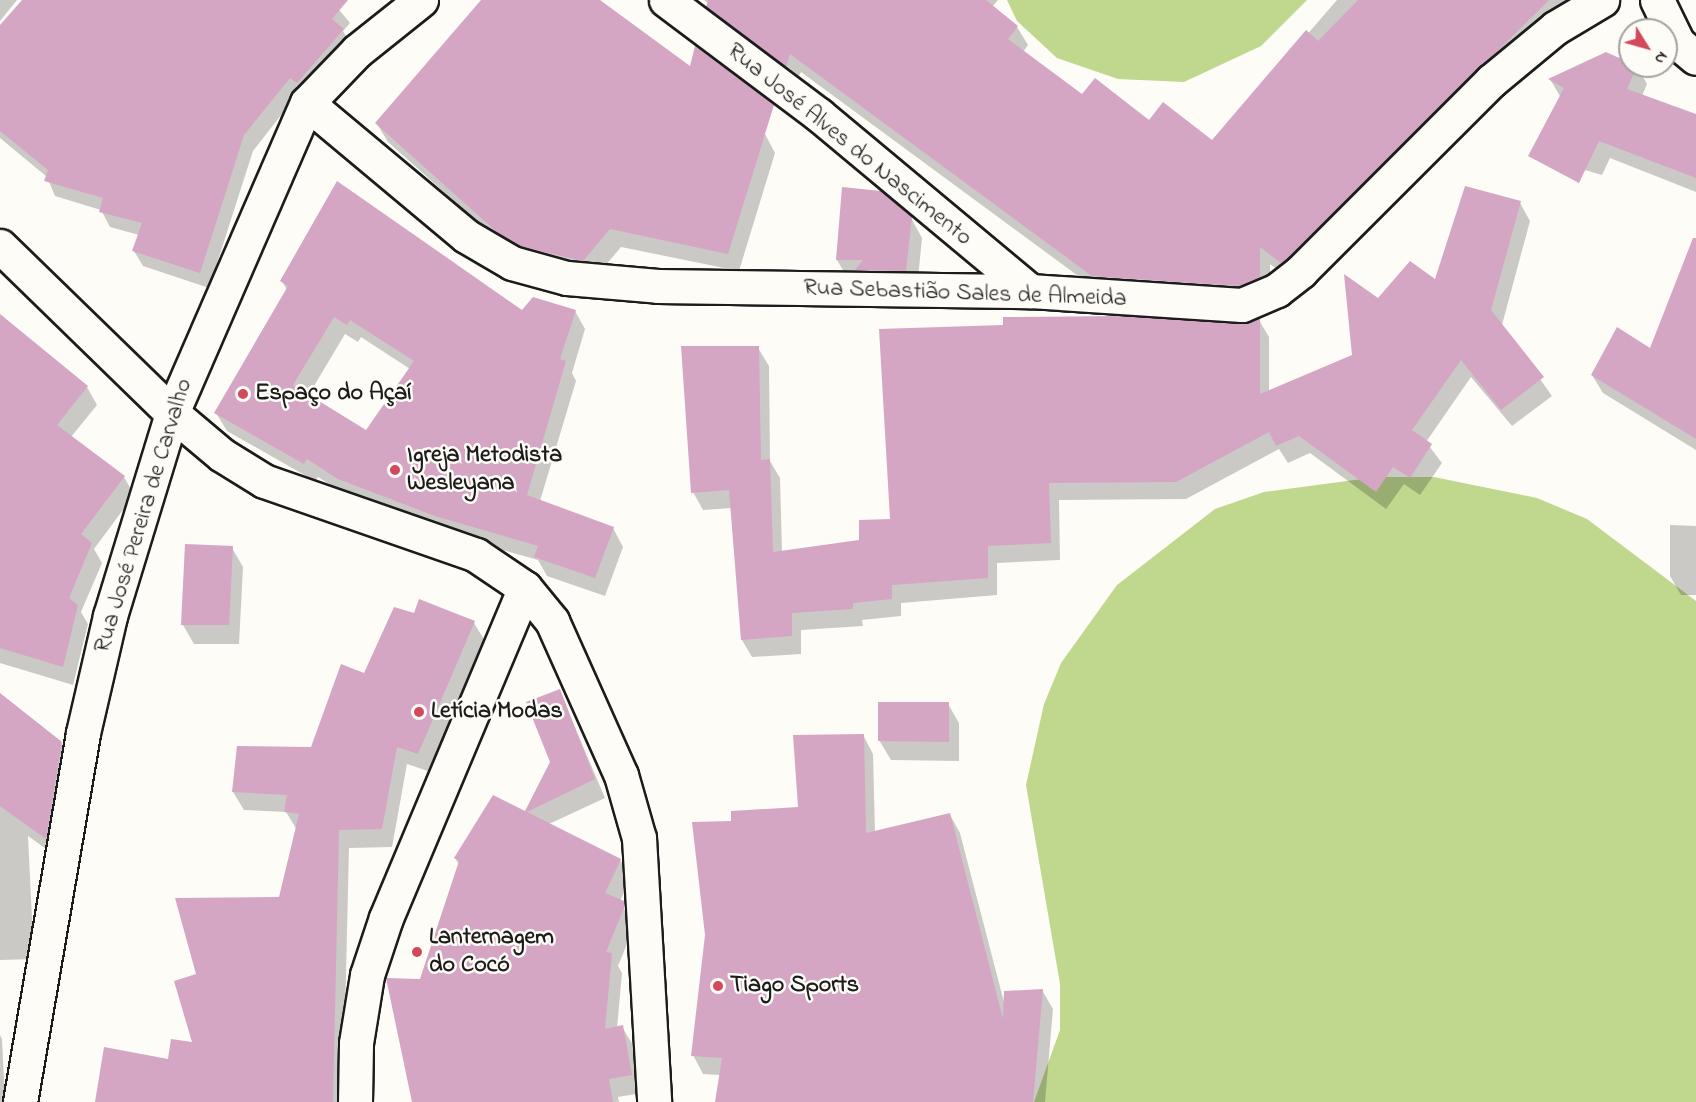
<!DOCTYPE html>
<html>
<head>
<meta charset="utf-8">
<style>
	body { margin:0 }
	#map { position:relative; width:1696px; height:1102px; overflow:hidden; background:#fdfcf7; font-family:"Indie Flower",sans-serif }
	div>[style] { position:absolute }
	.green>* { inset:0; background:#c0d78e }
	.shadow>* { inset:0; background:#0003 }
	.building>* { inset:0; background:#d5a5c4 }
	.roads { filter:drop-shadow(2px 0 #1c1c1c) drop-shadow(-2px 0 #1c1c1c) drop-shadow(0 2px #1c1c1c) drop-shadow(0 -2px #1c1c1c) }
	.street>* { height:33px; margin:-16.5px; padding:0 16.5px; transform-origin:16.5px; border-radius:16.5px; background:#fdfcf7 }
	.dots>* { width:16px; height:16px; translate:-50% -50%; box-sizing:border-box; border:3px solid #fdfcf7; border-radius:50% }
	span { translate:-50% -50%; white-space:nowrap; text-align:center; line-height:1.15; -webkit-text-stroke:5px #fdfcf7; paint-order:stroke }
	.street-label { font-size:24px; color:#1c1c1c }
	.poi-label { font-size:24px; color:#1c1c1c; font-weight:700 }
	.left { translate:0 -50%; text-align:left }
	.north { position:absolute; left:1618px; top:18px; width:60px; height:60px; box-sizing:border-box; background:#fdfcf7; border:2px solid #a3a29f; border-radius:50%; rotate:127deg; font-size:16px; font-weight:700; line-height:24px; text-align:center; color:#1c1c1c }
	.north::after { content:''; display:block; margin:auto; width:21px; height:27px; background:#d1495b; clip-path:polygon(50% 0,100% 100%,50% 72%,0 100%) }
</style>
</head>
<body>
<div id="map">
	<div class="green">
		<i style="clip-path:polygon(1007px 0,1307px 0,1261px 46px,1184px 82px,1118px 79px,1057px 58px,1017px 21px)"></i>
		<i style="clip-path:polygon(1377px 477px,1434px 477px,1537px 498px,1587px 519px,1696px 601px,1696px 1102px,1034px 1102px,1060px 1030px,1060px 984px,1026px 785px,1044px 704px,1061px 663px,1117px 585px,1215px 509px,1264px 492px)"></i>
	</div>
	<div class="shadow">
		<i style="clip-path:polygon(0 0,17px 0,0 21px)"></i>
		<i style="clip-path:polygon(68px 0,331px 0,350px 23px,343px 31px,352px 46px,299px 92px,253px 151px,209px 288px,143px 266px,134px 251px,139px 235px,110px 227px,101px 210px,55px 196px,47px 177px,0 138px,0 102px)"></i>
		<i style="clip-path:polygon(484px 0,595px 0,765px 134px,775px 153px,739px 271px,621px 247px,594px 279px,510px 251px,388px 142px,377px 124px)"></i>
		<i style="clip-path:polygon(704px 0,998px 0,992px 7px,1017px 27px,1028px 45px,1023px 52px,1083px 96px,1213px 143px,1337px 0,1575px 0,1292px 281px,1270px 264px,1270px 296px,1104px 295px,801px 72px,799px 76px)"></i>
		<i style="clip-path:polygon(1606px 54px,1637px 66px,1647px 84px,1642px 96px,1696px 116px,1696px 192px,1610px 158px,1602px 175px,1550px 160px,1561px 98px,1550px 79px)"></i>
		<i style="clip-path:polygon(1520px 203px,1530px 221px,1502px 325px,1552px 396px,1512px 426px,1471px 377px,1426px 442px,1442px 463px,1420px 495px,1404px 484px,1386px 509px,1310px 453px,1288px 463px,1279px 449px,1186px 499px,1059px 500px,1060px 560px,997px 563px,997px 595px,901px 603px,901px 616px,862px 620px,863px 626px,801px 630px,801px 654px,752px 657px,742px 640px,732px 508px,703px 510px,693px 492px,758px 348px,769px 366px,770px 461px,780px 478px,782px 552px,860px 542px,1241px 325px,1259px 320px,1269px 337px,1269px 392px,1353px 356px,1378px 300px,1436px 281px)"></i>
		<i style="clip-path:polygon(911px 218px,922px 238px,917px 289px,848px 279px,837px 260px)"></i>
		<i style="clip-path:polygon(1696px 265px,1696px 450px,1603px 393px,1592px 375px,1651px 350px)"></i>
		<i style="clip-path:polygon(evenodd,282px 281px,522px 312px,575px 311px,585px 329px,572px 373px,576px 381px,540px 501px,613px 528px,623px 547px,605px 596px,547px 576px,538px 560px,446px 534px,350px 497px,318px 477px,315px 481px,227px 431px,216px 413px,287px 290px,282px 281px,345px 334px,358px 342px,361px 337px,410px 369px,367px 432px,308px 396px,345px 334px)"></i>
		<i style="clip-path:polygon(0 317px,87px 387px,97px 405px,71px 437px,124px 477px,134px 495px,94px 549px,102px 563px,81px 612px,88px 624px,73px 685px,0 663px)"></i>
		<i style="clip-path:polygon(1670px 525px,1696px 526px,1696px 595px,1681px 595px,1670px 576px)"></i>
		<i style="clip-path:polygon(232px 548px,243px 567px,239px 644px,194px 644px,183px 625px)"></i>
		<i style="clip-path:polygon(415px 615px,474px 623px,485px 641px,428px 771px,407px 764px,392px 847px,349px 848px,343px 1102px,97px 1102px,194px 1043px,198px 975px,280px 898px,297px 830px,286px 812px,244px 810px,233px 792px,312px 749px)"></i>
		<i style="clip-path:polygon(559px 690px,605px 798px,549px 824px,620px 860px,631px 878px,620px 901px,634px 927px,618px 966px,622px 973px,617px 1028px,622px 1027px,633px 1045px,642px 1093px,618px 1097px,619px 1102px,415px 1102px,421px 981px,459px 865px,455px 858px,525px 813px,551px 762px)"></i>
		<i style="clip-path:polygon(0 695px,61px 743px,72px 761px,56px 856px,28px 836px,34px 959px,0 960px)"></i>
		<i style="clip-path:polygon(948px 704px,959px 723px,959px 761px,891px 760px,879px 740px)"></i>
		<i style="clip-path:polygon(863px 735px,873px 754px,875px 832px,950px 815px,960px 833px,1005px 1006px,1042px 990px,1053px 1009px,1045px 1102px,716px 1102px,721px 1075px,703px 1074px,693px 1055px,733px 822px,800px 808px)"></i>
		<i style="clip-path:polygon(0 1035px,2px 1039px,5px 1102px,0 1102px)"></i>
	</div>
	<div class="building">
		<i style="clip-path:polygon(22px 0,348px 0,332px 19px,344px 29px,297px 83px,290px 78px,244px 135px,200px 273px,132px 251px,142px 223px,99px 212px,103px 198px,44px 181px,48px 170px,0 131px,0 25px)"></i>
		<i style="clip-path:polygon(481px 0,600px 0,690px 66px,695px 46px,774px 105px,728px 254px,610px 229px,583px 261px,519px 246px,498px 233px,375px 123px)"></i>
		<i style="clip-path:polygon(708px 0,986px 0,1018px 26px,1008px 39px,1082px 94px,1095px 78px,1149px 120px,1163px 102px,1212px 140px,1306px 30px,1318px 41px,1358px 0,1549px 0,1289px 257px,1281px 263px,1260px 247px,1260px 277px,1239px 286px,1092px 276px,790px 54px,786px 67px,706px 7px)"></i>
		<i style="clip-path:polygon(1606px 52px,1637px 66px,1627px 89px,1696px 114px,1696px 178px,1599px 141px,1579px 183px,1528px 156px,1564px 88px,1548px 79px)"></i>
		<i style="clip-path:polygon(evenodd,337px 181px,522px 310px,533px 297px,576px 310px,560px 359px,566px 361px,527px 495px,614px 527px,595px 578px,534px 557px,538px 546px,435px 516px,338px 479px,307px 459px,304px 464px,214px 413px,288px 286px,280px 281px,337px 181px,334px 317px,347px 325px,350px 320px,414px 361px,366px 430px,293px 385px,334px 317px)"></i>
		<i style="clip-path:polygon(1465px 186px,1521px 201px,1491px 310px,1544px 377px,1501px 410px,1461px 360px,1412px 430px,1432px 444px,1410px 478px,1393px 467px,1376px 492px,1299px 436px,1276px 446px,1269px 432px,1176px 482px,1049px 483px,1051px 543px,988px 546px,988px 578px,892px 585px,892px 599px,853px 603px,853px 609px,792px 613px,792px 636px,741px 640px,729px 490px,691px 493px,681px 346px,759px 346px,761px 460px,770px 459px,773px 552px,859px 540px,859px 520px,890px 519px,879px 329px,1003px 325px,1003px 317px,1123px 316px,1241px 324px,1260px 318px,1260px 394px,1352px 355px,1344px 274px,1378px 298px,1410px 261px,1435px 279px)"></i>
		<i style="clip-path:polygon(842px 187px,881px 191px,912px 217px,906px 271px,855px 270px,863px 260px,836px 260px)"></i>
		<i style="clip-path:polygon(1693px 238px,1696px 238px,1696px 439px,1591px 375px,1617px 327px,1650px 348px)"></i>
		<i style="clip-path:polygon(0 314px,88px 386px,57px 425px,125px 476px,81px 534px,92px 543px,69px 598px,78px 605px,63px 667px,0 648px)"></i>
		<i style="clip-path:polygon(185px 544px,233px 546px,229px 625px,181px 625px)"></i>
		<i style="clip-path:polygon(419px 599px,475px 621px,418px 754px,397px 747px,382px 829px,339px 830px,333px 1102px,95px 1102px,104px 1047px,168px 1059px,171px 1039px,192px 1042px,174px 981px,196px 974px,175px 898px,279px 897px,299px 814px,284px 812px,287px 795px,232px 792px,237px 746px,311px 747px,341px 664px,364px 673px,394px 607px,414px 613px)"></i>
		<i style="clip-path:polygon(560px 689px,595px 779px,527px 812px,621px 859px,605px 893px,624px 901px,624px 908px,606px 952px,612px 953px,605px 1029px,623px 1025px,632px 1075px,609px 1079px,613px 1102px,412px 1102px,386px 978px,420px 979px,459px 861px,454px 858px,493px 795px,525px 811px,550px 762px,526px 702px)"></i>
		<i style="clip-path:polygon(0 693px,62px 742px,46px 839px,0 806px)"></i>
		<i style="clip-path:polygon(878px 702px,949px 702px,949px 742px,878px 741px)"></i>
		<i style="clip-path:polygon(864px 734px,866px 833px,950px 813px,1003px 1019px,1004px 991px,1043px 989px,1033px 1102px,715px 1102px,722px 1058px,691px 1056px,705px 935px,692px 822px,731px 821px,731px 811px,798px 807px,793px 735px)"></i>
	</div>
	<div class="roads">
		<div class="street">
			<i style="left:666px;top:0;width:191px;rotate:36.9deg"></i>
			<i style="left:819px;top:115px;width:275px;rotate:39.8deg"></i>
			<i style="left:1657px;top:0;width:48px;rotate:64deg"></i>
			<i style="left:1678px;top:43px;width:23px;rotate:40deg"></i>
			<i style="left:307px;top:103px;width:207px;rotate:39.9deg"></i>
			<i style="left:466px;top:236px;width:53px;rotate:30.4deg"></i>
			<i style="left:512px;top:263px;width:57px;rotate:15.3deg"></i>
			<i style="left:567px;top:278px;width:91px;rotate:5deg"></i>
			<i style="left:658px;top:286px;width:372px;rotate:0.8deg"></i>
			<i style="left:1030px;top:291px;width:212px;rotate:3.8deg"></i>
			<i style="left:1242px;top:305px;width:38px;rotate:-23deg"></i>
			<i style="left:1277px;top:290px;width:31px;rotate:-38deg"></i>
			<i style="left:1301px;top:271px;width:269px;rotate:-45deg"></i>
			<i style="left:1491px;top:81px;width:83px;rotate:-39.6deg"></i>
			<i style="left:1555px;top:28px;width:55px;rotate:-30.8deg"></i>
			<i style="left:0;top:246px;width:240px;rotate:44.2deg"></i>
			<i style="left:172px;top:413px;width:65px;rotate:40deg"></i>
			<i style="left:222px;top:455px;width:49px;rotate:31.8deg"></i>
			<i style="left:264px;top:481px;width:225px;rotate:19.2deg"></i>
			<i style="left:476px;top:555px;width:59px;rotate:34deg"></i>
			<i style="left:525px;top:588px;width:43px;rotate:50.7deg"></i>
			<i style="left:552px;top:621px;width:169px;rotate:65.9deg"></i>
			<i style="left:621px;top:775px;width:66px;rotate:74.1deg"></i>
			<i style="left:639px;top:838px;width:264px;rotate:86.7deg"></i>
			<i style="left:20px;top:1102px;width:374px;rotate:-80.3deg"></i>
			<i style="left:83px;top:733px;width:120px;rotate:-77deg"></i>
			<i style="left:110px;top:616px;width:212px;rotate:-73deg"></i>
			<i style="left:172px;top:413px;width:338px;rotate:-66.5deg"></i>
			<i style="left:307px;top:103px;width:72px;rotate:-46.1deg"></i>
			<i style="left:357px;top:51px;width:82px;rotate:-38.6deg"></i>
			<i style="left:355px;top:1102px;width:59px;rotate:-89deg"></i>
			<i style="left:356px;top:1043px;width:69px;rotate:-80.8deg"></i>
			<i style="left:367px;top:975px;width:60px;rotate:-71.6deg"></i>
			<i style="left:386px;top:918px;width:358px;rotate:-67.2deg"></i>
		</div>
	</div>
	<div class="dots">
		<i style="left:243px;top:394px;background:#d1495b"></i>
		<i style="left:395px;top:470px;background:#d1495b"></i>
		<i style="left:419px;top:712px;background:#d1495b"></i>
		<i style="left:417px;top:952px;background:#d1495b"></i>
		<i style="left:718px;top:986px;background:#d1495b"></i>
	</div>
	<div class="street-label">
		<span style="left:849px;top:145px;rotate:39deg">Rua José Alves do Nascimento</span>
		<span style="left:965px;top:294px;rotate:2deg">Rua Sebastião Sales de Almeida</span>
		<span style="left:144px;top:516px;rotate:-73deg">Rua José Pereira de Carvalho</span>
	</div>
	<div class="poi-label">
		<span class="left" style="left:255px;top:394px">Espaço do Açaí</span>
		<span class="left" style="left:407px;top:470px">Igreja Metodista<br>Wesleyana</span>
		<span class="left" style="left:431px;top:712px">Letícia Modas</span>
		<span class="left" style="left:429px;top:952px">Lanternagem<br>do Cocó</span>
		<span class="left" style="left:730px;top:986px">Tiago Sports</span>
	</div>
	<div class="north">N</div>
</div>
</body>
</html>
